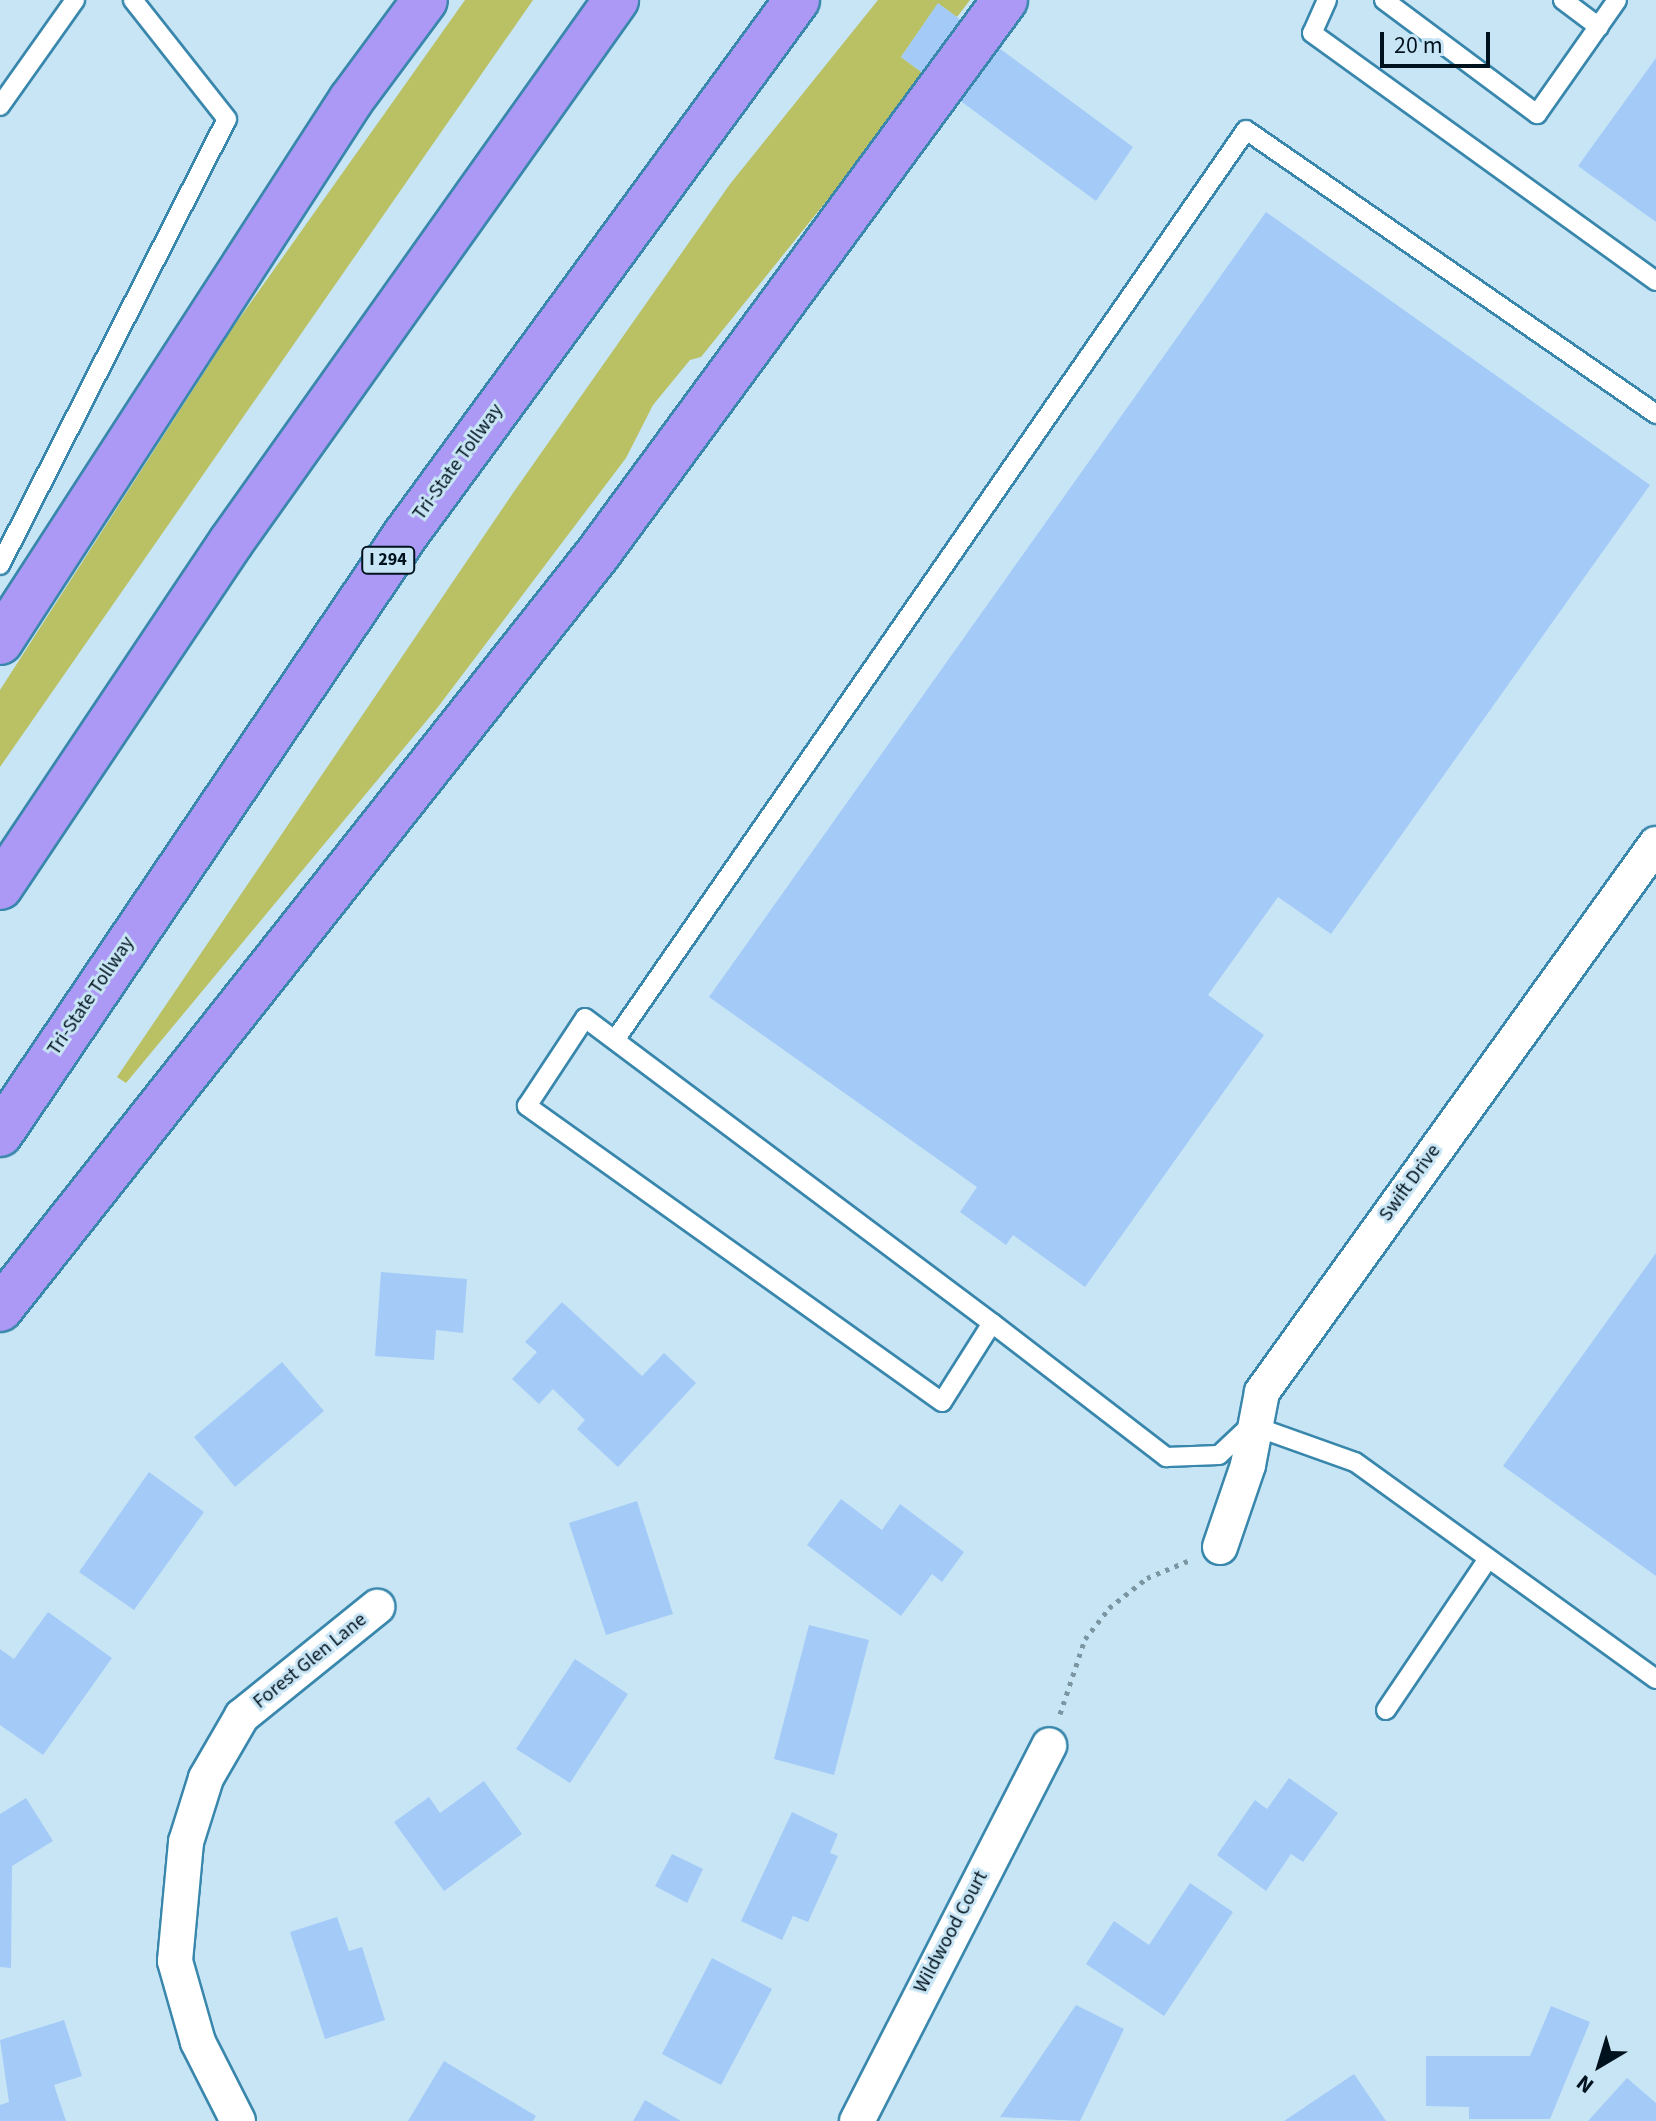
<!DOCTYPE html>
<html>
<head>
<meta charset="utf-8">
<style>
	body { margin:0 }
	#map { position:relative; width:1656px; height:2121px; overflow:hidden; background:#c8e5f5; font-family:"Source Sans 3",sans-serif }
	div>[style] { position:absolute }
	.green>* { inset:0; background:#bac165 }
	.building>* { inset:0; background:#a4cbf8 }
	.path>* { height:5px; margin-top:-2.5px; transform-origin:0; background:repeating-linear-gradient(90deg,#7c95a3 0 4px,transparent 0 10px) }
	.roads { filter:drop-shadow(2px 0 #3987ac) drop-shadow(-2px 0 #3987ac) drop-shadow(0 2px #3987ac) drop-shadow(0 -2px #3987ac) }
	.service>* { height:18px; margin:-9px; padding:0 9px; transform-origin:9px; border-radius:9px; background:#fff }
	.minor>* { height:34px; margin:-17px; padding:0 17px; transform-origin:17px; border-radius:17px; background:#fff }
	.motorway>* { height:44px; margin:-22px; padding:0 22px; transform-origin:22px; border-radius:22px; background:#ac99f5 }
	span { translate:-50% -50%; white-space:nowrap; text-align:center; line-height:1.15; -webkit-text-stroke:6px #c8e5f5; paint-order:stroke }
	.shield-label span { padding:2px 6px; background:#c8e5f5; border:2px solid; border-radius:6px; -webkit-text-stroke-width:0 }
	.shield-label { font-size:18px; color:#00121d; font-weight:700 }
	.street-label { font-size:20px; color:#00121d }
	.north { position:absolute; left:1560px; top:2025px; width:80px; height:80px; -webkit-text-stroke:6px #c8e5f5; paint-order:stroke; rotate:218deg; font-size:22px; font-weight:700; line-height:32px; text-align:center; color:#00121d }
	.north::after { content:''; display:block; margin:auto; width:28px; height:36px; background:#00121d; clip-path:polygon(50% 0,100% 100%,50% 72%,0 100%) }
	.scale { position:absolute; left:1380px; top:32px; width:110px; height:36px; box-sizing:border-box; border:4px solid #00121d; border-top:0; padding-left:10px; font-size:24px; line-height:28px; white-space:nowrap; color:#00121d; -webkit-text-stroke:6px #c8e5f5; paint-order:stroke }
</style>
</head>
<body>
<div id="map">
	<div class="green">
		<i style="clip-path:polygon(465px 0,533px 0,0 767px,0 690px,234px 326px)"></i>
		<i style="clip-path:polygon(878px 0,970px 0,957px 17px,938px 4px,901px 57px,927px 76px,701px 357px,690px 360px,653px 405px,626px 458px,438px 707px,126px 1083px,117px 1077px,513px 493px,730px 184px)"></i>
	</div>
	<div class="building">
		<i style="clip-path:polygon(938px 3px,1133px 147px,1096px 201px,901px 57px)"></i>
		<i style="clip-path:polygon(1656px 58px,1656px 222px,1578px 166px)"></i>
		<i style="clip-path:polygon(1266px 212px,1650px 485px,1331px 934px,1278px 897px,1208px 995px,1264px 1035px,1085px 1287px,1013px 1235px,1006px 1245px,960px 1212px,977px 1187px,709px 997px)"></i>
		<i style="clip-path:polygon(1656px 1253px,1656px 1576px,1503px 1466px)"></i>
		<i style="clip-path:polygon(381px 1272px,467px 1279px,463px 1333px,436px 1330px,434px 1360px,375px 1356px)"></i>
		<i style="clip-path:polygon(562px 1302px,642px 1376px,664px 1353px,696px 1383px,618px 1467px,577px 1429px,585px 1420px,553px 1389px,539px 1404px,512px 1379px,537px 1352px,525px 1342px)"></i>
		<i style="clip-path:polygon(282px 1362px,324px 1411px,235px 1487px,194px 1437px)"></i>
		<i style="clip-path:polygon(149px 1472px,204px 1512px,134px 1610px,79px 1572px)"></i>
		<i style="clip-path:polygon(841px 1499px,882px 1530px,900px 1504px,964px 1552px,942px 1582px,932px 1574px,901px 1616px,807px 1545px)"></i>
		<i style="clip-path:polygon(637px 1501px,673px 1614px,606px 1635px,569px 1523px)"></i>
		<i style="clip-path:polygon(48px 1612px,112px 1658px,43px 1755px,0 1725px,0 1649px,14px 1659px)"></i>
		<i style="clip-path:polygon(809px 1625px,869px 1640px,834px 1775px,774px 1759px)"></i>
		<i style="clip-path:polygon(575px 1659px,628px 1694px,570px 1783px,516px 1749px)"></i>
		<i style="clip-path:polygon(1289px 1778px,1338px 1813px,1303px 1862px,1291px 1854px,1266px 1891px,1217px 1855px,1255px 1800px,1267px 1809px)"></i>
		<i style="clip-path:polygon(484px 1781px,522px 1834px,444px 1891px,394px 1822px,429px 1797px,440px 1813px)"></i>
		<i style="clip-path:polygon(26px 1798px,53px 1841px,12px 1866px,11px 1968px,0 1967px,0 1814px)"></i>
		<i style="clip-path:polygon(792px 1812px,838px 1834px,830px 1853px,838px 1856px,808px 1922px,793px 1916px,782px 1940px,741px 1921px)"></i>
		<i style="clip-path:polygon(672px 1854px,703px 1869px,687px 1903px,655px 1886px)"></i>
		<i style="clip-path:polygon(1190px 1883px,1233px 1912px,1164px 2016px,1086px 1964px,1114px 1921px,1149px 1945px)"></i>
		<i style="clip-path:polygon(337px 1917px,349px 1951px,362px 1947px,385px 2020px,325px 2039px,290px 1932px)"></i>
		<i style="clip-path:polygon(712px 1958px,772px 1989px,721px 2085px,662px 2054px)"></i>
		<i style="clip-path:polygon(1076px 2005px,1124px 2029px,1080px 2121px,1000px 2117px)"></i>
		<i style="clip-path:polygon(1551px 2006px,1590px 2022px,1550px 2119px,1469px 2119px,1469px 2107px,1426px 2106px,1426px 2056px,1530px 2056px)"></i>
		<i style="clip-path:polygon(64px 2020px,82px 2076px,54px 2085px,66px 2121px,0 2121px,0 2105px,9px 2102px,0 2040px)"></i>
		<i style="clip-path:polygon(444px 2061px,536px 2116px,533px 2121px,408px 2121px)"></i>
		<i style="clip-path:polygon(1354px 2074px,1386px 2121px,1284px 2121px)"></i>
		<i style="clip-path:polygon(1627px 2078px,1656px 2103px,1656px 2121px,1588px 2121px)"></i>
		<i style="clip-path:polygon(645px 2100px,681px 2121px,633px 2121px)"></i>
	</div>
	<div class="path">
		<i style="left:1060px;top:1714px;width:79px;rotate:-71.6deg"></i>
		<i style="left:1085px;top:1639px;width:39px;rotate:-52deg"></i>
		<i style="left:1109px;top:1608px;width:48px;rotate:-38.3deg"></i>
		<i style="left:1147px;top:1578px;width:47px;rotate:-22.7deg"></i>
	</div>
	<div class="roads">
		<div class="service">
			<i style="left:1327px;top:0;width:36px;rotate:114deg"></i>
			<i style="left:1312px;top:33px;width:424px;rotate:35.8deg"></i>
			<i style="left:1384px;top:0;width:191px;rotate:36.7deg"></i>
			<i style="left:1537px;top:114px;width:139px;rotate:-54.9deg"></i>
			<i style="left:1563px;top:0;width:45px;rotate:36.9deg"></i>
			<i style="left:0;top:106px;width:130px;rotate:-54.7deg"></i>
			<i style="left:0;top:565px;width:500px;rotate:-63.03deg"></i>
			<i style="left:227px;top:119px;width:152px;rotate:-128.3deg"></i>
			<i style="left:615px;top:1040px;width:1107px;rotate:-55.26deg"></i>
			<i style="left:1246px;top:130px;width:499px;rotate:34.7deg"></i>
			<i style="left:992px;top:1323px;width:93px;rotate:122.3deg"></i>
			<i style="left:942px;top:1402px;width:510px;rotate:-144.5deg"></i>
			<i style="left:527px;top:1106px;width:105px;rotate:-56.6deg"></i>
			<i style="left:585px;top:1018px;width:509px;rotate:36.85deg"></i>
			<i style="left:992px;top:1323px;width:220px;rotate:37.6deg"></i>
			<i style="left:1166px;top:1457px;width:53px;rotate:-2.2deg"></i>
			<i style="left:1219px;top:1455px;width:44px;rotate:-43.2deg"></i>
			<i style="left:1251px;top:1425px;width:110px;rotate:19.6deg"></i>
			<i style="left:1355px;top:1462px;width:371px;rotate:35.8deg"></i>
			<i style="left:1386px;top:1710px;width:182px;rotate:-56deg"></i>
		</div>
		<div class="minor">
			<i style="left:1220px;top:1547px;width:87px;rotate:-71.1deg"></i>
			<i style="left:1248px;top:1465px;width:74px;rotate:-79.1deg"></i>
			<i style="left:1262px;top:1392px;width:675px;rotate:-54.28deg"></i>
			<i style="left:238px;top:2121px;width:89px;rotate:-116.9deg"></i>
			<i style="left:198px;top:2042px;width:84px;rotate:-105.9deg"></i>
			<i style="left:175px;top:1961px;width:120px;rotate:-84.7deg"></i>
			<i style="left:186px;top:1842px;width:67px;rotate:-72.6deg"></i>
			<i style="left:206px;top:1778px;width:72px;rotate:-59.9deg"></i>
			<i style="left:242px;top:1716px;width:174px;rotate:-38.9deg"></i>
			<i style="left:857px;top:2121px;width:422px;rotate:-62.9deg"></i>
		</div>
		<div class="motorway">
			<i style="left:0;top:642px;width:646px;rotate:-57.07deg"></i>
			<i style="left:351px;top:100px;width:124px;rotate:-53.5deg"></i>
			<i style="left:0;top:887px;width:415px;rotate:-56.2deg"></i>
			<i style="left:231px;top:542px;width:665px;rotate:-54.61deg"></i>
			<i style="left:0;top:1134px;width:724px;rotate:-55.92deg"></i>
			<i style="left:406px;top:534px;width:662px;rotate:-53.79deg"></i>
			<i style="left:0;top:1309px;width:962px;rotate:-51.63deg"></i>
			<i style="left:597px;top:555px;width:689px;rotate:-53.68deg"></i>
		</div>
	</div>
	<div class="shield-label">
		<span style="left:388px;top:560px">I 294</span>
	</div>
	<div class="street-label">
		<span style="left:458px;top:462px;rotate:-54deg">Tri-State Tollway</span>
		<span style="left:91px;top:996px;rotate:-56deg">Tri-State Tollway</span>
		<span style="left:1410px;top:1183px;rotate:-54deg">Swift Drive</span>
		<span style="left:310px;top:1661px;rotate:-39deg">Forest Glen Lane</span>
		<span style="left:951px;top:1932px;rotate:-62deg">Wildwood Court</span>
	</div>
	<div class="north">N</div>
	<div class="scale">20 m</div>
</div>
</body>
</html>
